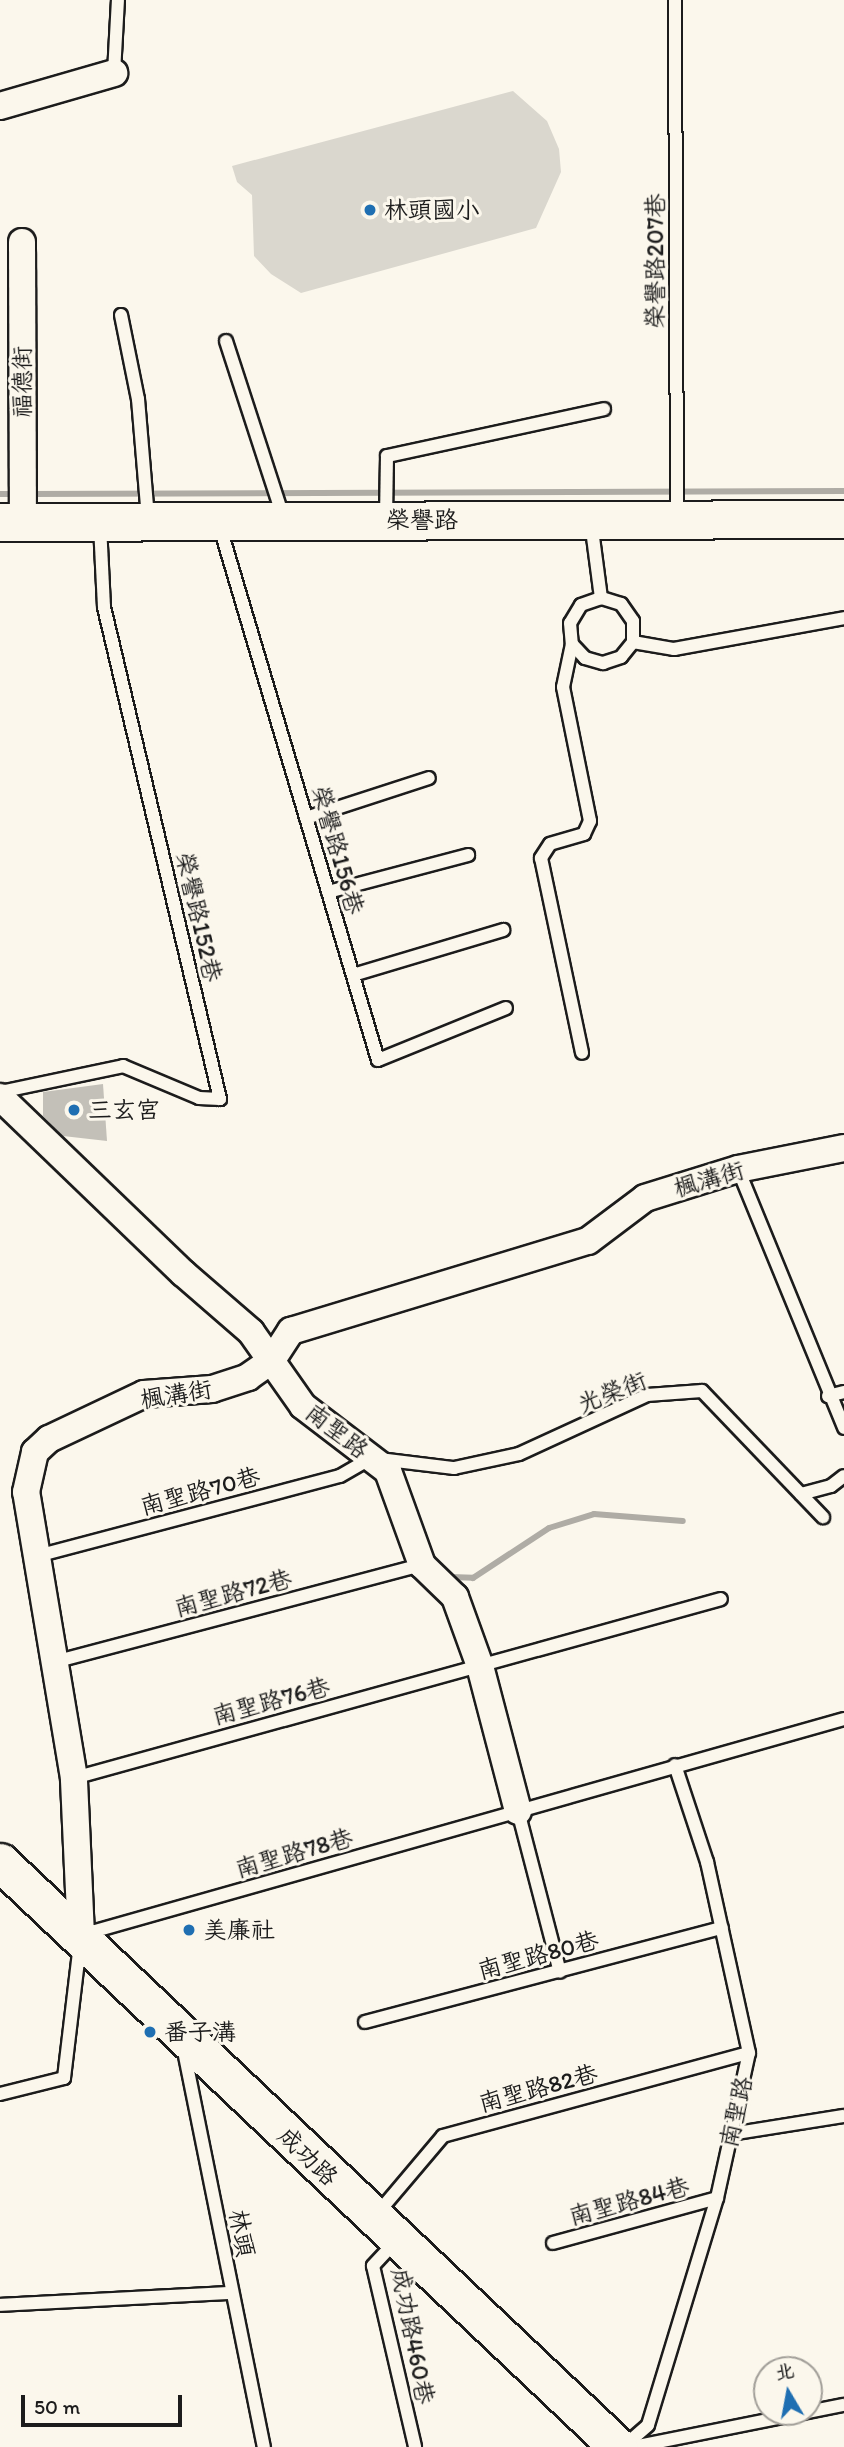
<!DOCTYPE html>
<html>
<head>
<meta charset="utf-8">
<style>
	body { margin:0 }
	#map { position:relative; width:844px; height:2447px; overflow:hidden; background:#fbf7ec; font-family:Itim,"LXGW WenKai TC",sans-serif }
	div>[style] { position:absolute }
	.green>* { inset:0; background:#dad7ce }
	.stream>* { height:6px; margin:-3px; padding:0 3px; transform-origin:3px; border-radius:3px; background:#afaca5 }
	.building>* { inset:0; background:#c3c0b8 }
	.roads { filter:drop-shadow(2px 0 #1c1c1c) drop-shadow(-2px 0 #1c1c1c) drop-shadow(0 2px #1c1c1c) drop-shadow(0 -2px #1c1c1c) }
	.lane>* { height:12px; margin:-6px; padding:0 6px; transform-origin:6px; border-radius:6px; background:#fbf7ec }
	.street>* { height:26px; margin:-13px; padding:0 13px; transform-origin:13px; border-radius:13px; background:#fbf7ec }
	.secondary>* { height:37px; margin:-18.5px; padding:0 18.5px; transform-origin:18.5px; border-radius:18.5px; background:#fbf7ec }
	.dots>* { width:19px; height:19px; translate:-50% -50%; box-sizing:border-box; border:4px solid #fbf7ec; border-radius:50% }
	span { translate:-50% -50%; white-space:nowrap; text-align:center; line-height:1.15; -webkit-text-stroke:6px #fbf7ec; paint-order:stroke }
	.poi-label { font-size:24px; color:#1c1c1c }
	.left { translate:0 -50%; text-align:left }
	.street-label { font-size:24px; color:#1c1c1c }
	.north { position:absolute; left:753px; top:2356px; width:70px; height:70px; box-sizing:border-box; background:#fbf7ec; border:2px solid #a29f99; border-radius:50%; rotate:350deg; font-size:19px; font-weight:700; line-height:28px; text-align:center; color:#1c1c1c }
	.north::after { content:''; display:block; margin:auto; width:24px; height:32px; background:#1f6fb2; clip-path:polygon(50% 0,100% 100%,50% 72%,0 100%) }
	.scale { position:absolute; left:21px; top:2395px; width:161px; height:32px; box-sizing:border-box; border:4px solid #1c1c1c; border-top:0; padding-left:9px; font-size:21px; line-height:24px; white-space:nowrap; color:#1c1c1c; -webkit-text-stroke:5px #fbf7ec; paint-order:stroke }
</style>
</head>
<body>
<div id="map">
	<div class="green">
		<i style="clip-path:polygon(513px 91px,547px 121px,559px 149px,561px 172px,536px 228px,301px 293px,271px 274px,254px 256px,252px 195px,237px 182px,232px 166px)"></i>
	</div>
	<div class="stream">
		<i style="left:0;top:494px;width:16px"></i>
		<i style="left:30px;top:494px;width:814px;rotate:-0.21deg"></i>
		<i style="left:450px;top:1577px;width:23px;rotate:2deg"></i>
		<i style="left:473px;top:1578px;width:91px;rotate:-33.3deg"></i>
		<i style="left:549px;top:1528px;width:47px;rotate:-17.3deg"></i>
		<i style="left:594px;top:1514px;width:89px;rotate:4.5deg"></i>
	</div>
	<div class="building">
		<i style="clip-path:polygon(103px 1084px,107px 1141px,63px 1136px,43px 1116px,43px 1092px)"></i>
	</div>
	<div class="roads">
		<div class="lane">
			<i style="left:675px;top:0;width:518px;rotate:89.78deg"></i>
			<i style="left:114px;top:73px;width:73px;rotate:-86.9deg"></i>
			<i style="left:121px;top:315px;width:86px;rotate:78.6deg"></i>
			<i style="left:138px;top:399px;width:120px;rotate:85.2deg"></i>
			<i style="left:226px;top:341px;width:184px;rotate:72deg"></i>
			<i style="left:386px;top:519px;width:63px;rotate:-89.1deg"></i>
			<i style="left:387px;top:456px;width:222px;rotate:-12.2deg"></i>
			<i style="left:591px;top:522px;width:77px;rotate:82.5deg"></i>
			<i style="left:219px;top:524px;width:559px;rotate:73.48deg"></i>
			<i style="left:378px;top:1060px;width:138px;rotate:-22.1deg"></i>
			<i style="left:633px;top:642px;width:42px;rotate:9.7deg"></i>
			<i style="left:674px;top:649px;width:173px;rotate:-10.3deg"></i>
			<i style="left:572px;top:644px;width:19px;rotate:47deg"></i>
			<i style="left:585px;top:658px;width:19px;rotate:16deg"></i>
			<i style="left:603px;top:663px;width:19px;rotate:-18deg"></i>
			<i style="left:621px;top:657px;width:19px;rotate:-51deg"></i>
			<i style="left:633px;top:642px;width:21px;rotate:-90deg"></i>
			<i style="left:633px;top:621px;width:21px;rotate:-125deg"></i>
			<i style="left:621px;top:604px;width:21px;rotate:-163deg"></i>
			<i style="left:601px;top:598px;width:21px;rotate:161deg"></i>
			<i style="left:581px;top:605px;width:21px;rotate:121deg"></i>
			<i style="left:570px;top:623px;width:21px;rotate:85deg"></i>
			<i style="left:572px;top:644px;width:44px;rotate:101.8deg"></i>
			<i style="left:563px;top:687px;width:137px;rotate:78.6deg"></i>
			<i style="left:590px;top:821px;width:14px;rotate:115deg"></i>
			<i style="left:584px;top:834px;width:35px;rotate:164deg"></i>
			<i style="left:550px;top:844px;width:17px;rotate:123deg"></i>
			<i style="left:541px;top:858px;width:199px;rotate:78.1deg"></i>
			<i style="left:306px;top:818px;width:129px;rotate:-18deg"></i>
			<i style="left:328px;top:892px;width:145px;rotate:-14.8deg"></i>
			<i style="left:353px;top:975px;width:157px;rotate:-16.7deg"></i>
			<i style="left:0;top:1092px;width:126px;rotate:-11.9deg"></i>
			<i style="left:123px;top:1066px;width:82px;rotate:22.8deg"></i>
			<i style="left:199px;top:1098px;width:21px;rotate:3deg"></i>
			<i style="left:220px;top:1099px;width:505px;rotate:-103.27deg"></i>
			<i style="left:104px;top:607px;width:83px;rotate:-92.8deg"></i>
			<i style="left:738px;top:1169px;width:280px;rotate:67.7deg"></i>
			<i style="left:828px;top:1396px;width:16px;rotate:-14deg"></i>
			<i style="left:801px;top:1494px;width:31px;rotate:-15deg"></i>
			<i style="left:831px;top:1486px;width:16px;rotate:-38deg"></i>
			<i style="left:37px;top:1556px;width:313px;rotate:-14.8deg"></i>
			<i style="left:340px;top:1476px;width:36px;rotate:-30deg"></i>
			<i style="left:371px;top:1458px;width:84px;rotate:6.9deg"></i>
			<i style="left:454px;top:1468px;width:66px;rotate:-12.2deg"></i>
			<i style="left:519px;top:1454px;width:141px;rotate:-24.7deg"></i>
			<i style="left:647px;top:1395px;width:55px;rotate:-4.2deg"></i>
			<i style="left:702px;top:1391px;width:175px;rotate:46.2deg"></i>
			<i style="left:54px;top:1662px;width:381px;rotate:-14.8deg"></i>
			<i style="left:74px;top:1778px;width:671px;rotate:-15.46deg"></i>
			<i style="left:518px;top:1811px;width:166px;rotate:75.4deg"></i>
			<i style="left:365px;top:2022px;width:369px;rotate:-14.8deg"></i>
			<i style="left:184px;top:2051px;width:404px;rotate:78.6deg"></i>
			<i style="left:0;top:2094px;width:66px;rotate:-14deg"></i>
			<i style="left:64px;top:2078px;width:144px;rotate:-83.2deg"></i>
			<i style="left:81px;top:1935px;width:793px;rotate:-15.81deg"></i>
			<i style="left:731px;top:2134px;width:114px;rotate:-9.1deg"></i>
			<i style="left:377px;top:2214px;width:102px;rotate:-49.8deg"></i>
			<i style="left:443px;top:2136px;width:317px;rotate:-15.2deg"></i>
			<i style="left:396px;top:2241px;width:34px;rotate:133deg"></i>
			<i style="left:373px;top:2266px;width:186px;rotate:76.9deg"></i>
			<i style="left:553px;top:2243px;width:170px;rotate:-15.3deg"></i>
			<i style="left:0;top:2305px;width:232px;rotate:-3deg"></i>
			<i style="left:623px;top:2447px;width:33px;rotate:-41deg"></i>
			<i style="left:648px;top:2425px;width:237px;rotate:-73.1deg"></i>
			<i style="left:717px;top:2198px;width:148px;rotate:-77.6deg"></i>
			<i style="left:749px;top:2053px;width:196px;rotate:-102.4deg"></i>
			<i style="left:707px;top:1862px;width:102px;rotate:-108.3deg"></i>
			<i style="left:633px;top:2447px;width:215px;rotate:-11.3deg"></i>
		</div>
		<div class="street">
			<i style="left:0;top:106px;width:119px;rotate:-16.1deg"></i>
			<i style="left:22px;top:242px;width:280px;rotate:89.8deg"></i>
			<i style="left:0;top:1097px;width:254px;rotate:43.9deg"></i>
			<i style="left:183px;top:1273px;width:90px;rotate:40.9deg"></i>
			<i style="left:251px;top:1332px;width:90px;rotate:54.9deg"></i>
			<i style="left:303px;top:1406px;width:107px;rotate:37.4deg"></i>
			<i style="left:388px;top:1471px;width:100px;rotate:70.1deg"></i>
			<i style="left:422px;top:1565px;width:46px;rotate:44.1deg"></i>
			<i style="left:455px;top:1597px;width:73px;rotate:70.1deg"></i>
			<i style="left:480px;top:1666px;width:150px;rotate:75.3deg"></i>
			<i style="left:81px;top:1935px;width:157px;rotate:-92.6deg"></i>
			<i style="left:74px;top:1778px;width:290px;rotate:-99.5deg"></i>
			<i style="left:26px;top:1492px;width:41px;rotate:-77.3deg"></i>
			<i style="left:35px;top:1452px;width:19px;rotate:-43deg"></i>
			<i style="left:49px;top:1439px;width:105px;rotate:-25.3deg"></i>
			<i style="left:144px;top:1394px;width:68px;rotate:-4.2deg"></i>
			<i style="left:212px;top:1389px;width:38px;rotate:-18deg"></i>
			<i style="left:248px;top:1377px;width:29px;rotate:-35deg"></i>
			<i style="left:272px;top:1360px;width:35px;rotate:-57deg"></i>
			<i style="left:291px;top:1331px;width:310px;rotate:-16.9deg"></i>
			<i style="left:588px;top:1241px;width:71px;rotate:-37deg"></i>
			<i style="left:645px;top:1198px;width:97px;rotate:-17.3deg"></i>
			<i style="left:738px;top:1169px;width:108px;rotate:-11.2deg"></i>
		</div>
		<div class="secondary">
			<i style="left:0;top:522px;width:844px;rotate:-0.2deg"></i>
			<i style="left:0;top:1862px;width:851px;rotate:43.43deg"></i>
		</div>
	</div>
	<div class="dots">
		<i style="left:370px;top:210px;background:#1f6fb2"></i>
		<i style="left:74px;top:1110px;background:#1f6fb2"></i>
		<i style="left:189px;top:1930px;background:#1f6fb2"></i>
		<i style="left:150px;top:2032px;background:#1f6fb2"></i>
	</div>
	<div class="poi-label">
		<span class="left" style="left:384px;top:210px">林頭國小</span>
		<span class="left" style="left:88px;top:1110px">三玄宮</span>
		<span class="left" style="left:203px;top:1930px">美廉社</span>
		<span class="left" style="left:164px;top:2032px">番子溝</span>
	</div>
	<div class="street-label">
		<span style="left:655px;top:261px;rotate:-90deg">榮譽路207巷</span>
		<span style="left:22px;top:382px;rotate:-90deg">福德街</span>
		<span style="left:422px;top:520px">榮譽路</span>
		<span style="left:338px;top:850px;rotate:74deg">榮譽路156巷</span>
		<span style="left:199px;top:917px;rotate:77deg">榮譽路152巷</span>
		<span style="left:709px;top:1179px;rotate:-16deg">楓溝街</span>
		<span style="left:612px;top:1392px;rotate:-21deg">光榮街</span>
		<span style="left:176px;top:1394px;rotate:-9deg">楓溝街</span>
		<span style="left:337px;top:1431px;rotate:38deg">南聖路</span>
		<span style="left:200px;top:1491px;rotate:-15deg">南聖路70巷</span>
		<span style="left:233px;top:1593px;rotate:-15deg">南聖路72巷</span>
		<span style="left:271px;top:1701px;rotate:-15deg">南聖路76巷</span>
		<span style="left:294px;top:1853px;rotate:-16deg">南聖路78巷</span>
		<span style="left:538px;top:1955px;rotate:-15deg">南聖路80巷</span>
		<span style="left:538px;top:2088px;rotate:-15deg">南聖路82巷</span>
		<span style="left:736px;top:2112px;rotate:-77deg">南聖路</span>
		<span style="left:308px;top:2156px;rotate:44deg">成功路</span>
		<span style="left:629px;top:2201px;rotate:-15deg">南聖路84巷</span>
		<span style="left:242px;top:2233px;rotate:80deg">林頭</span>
		<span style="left:413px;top:2336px;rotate:79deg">成功路460巷</span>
	</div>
	<div class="north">北</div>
	<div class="scale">50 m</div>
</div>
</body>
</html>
